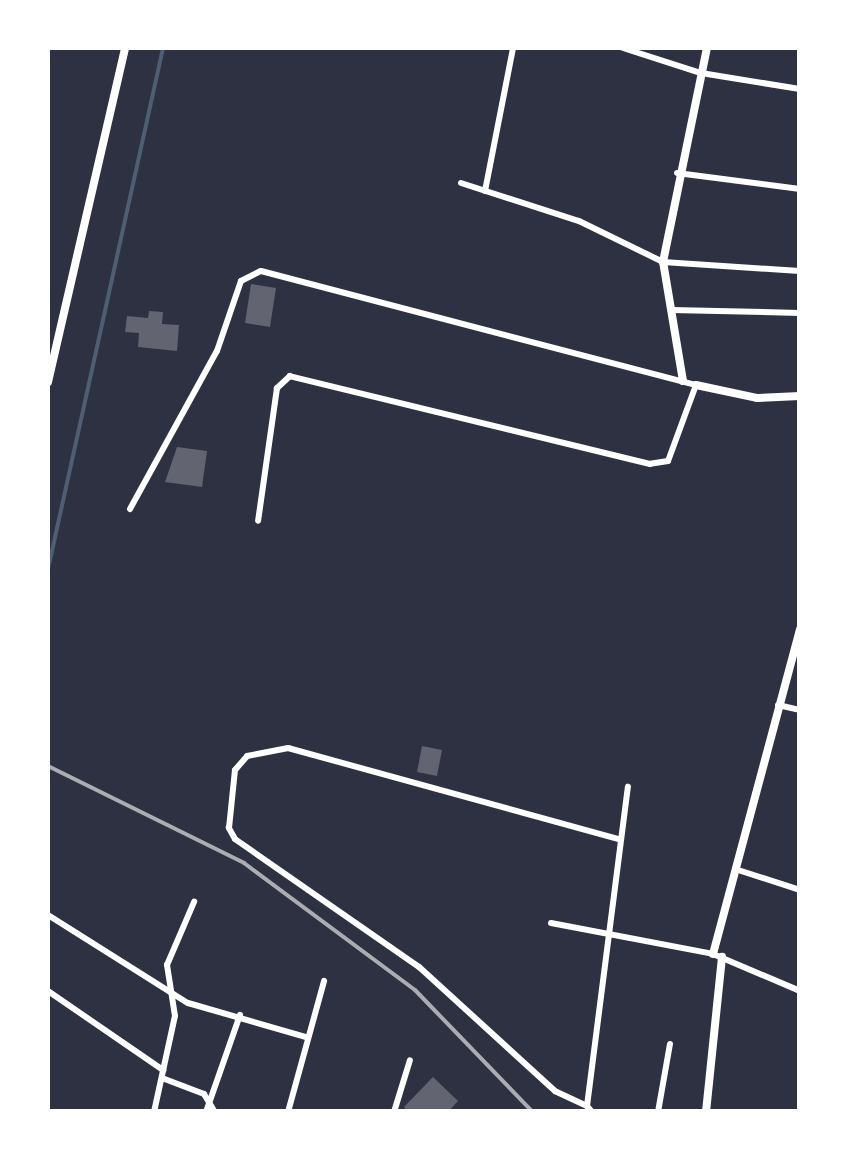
<!DOCTYPE html>
<html>
<head>
<meta charset="utf-8">
<style>
	body { margin:0 }
	#map { position:relative; width:847px; height:1159px; overflow:hidden; background:#2d3142; font-family:"PT Sans",sans-serif }
	div>[style] { position:absolute }
	.stream>* { height:4px; margin:-2px; padding:0 2px; transform-origin:2px; border-radius:2px; background:#4f5d75 }
	.building>* { inset:0; background:#626471 }
	.minor>* { height:6px; margin:-3px; padding:0 3px; transform-origin:3px; border-radius:3px; background:#fff }
	.tertiary>* { height:8px; margin:-4px; padding:0 4px; transform-origin:4px; border-radius:4px; background:#fff }
	.rail>* { height:4px; margin:-2px; padding:0 2px; transform-origin:2px; border-radius:2px; background:#abadb3 }
	span { translate:-50% -50%; white-space:nowrap; text-align:center; line-height:1.15; -webkit-text-stroke:8px #fff; paint-order:stroke }
	.frame { position:absolute; inset:0; border:50px solid #fff; pointer-events:none }
</style>
</head>
<body>
<div id="map">
	<div class="stream">
		<i style="left:48px;top:569px;width:534px;rotate:-77.55deg"></i>
	</div>
	<div class="building">
		<i style="clip-path:polygon(251px 284px,276px 288px,270px 327px,245px 323px)"></i>
		<i style="clip-path:polygon(149px 311px,163px 312px,162px 324px,179px 325px,177px 351px,138px 347px,139px 333px,125px 332px,127px 316px,148px 318px)"></i>
		<i style="clip-path:polygon(177px 447px,207px 451px,202px 487px,165px 482px)"></i>
		<i style="clip-path:polygon(422px 746px,442px 750px,437px 776px,417px 772px)"></i>
		<i style="clip-path:polygon(433px 1077px,458px 1101px,448px 1112px,408px 1112px,404px 1107px)"></i>
	</div>
	<div class="minor">
		<i style="left:623px;top:48px;width:82px;rotate:17.8deg"></i>
		<i style="left:701px;top:73px;width:100px;rotate:9.2deg"></i>
		<i style="left:677px;top:173px;width:124px;rotate:7.4deg"></i>
		<i style="left:461px;top:183px;width:124px;rotate:17.9deg"></i>
		<i style="left:579px;top:221px;width:93px;rotate:26deg"></i>
		<i style="left:663px;top:262px;width:137px;rotate:3.8deg"></i>
		<i style="left:485px;top:191px;width:146px;rotate:-78.9deg"></i>
		<i style="left:671px;top:310px;width:129px;rotate:1.3deg"></i>
		<i style="left:130px;top:509px;width:180px;rotate:-61.2deg"></i>
		<i style="left:217px;top:351px;width:74px;rotate:-71.1deg"></i>
		<i style="left:241px;top:281px;width:22px;rotate:-27deg"></i>
		<i style="left:261px;top:271px;width:450px;rotate:14.7deg"></i>
		<i style="left:696px;top:385px;width:81px;rotate:110.2deg"></i>
		<i style="left:668px;top:461px;width:18px;rotate:171deg"></i>
		<i style="left:650px;top:464px;width:371px;rotate:-166.3deg"></i>
		<i style="left:290px;top:376px;width:18px;rotate:137deg"></i>
		<i style="left:277px;top:388px;width:134px;rotate:98.1deg"></i>
		<i style="left:778px;top:705px;width:23px;rotate:13deg"></i>
		<i style="left:735px;top:869px;width:68px;rotate:17.9deg"></i>
		<i style="left:48px;top:915px;width:165px;rotate:32.2deg"></i>
		<i style="left:188px;top:1003px;width:123px;rotate:16.1deg"></i>
		<i style="left:551px;top:923px;width:165px;rotate:10.8deg"></i>
		<i style="left:713px;top:954px;width:95px;rotate:23deg"></i>
		<i style="left:48px;top:991px;width:140px;rotate:34.5deg"></i>
		<i style="left:162px;top:1078px;width:45px;rotate:20.9deg"></i>
		<i style="left:204px;top:1094px;width:21px;rotate:59deg"></i>
		<i style="left:587px;top:1106px;width:35px;rotate:-155deg"></i>
		<i style="left:555px;top:1091px;width:184px;rotate:-137.6deg"></i>
		<i style="left:419px;top:967px;width:224px;rotate:-145.2deg"></i>
		<i style="left:235px;top:839px;width:13px;rotate:-119deg"></i>
		<i style="left:229px;top:828px;width:58px;rotate:-84.1deg"></i>
		<i style="left:235px;top:770px;width:18px;rotate:-49deg"></i>
		<i style="left:247px;top:756px;width:42px;rotate:-11deg"></i>
		<i style="left:288px;top:748px;width:342px;rotate:15.4deg"></i>
		<i style="left:48px;top:1111px;width:1px;rotate:45deg"></i>
		<i style="left:154px;top:1112px;width:98px;rotate:-77.7deg"></i>
		<i style="left:175px;top:1016px;width:52px;rotate:-98.9deg"></i>
		<i style="left:167px;top:965px;width:69px;rotate:-66.8deg"></i>
		<i style="left:206px;top:1112px;width:103px;rotate:-70.7deg"></i>
		<i style="left:288px;top:1112px;width:136px;rotate:-74.6deg"></i>
		<i style="left:394px;top:1112px;width:54px;rotate:-72.9deg"></i>
		<i style="left:592px;top:1112px;width:8px;rotate:-130deg"></i>
		<i style="left:587px;top:1106px;width:322px;rotate:-82.7deg"></i>
		<i style="left:658px;top:1112px;width:69px;rotate:-80deg"></i>
	</div>
	<div class="tertiary">
		<i style="left:683px;top:381px;width:121px;rotate:-99.5deg"></i>
		<i style="left:663px;top:262px;width:218px;rotate:-78.4deg"></i>
		<i style="left:48px;top:382px;width:343px;rotate:-77deg"></i>
		<i style="left:696px;top:385px;width:62px;rotate:12deg"></i>
		<i style="left:757px;top:398px;width:43px;rotate:-2.7deg"></i>
		<i style="left:713px;top:954px;width:336px;rotate:-75deg"></i>
		<i style="left:706px;top:1112px;width:156px;rotate:-84.1deg"></i>
	</div>
	<div class="rail">
		<i style="left:48px;top:766px;width:219px;rotate:26.3deg"></i>
		<i style="left:244px;top:863px;width:213px;rotate:36.6deg"></i>
		<i style="left:415px;top:990px;width:170px;rotate:46deg"></i>
	</div>
	<div class="frame"></div>
</div>
</body>
</html>
